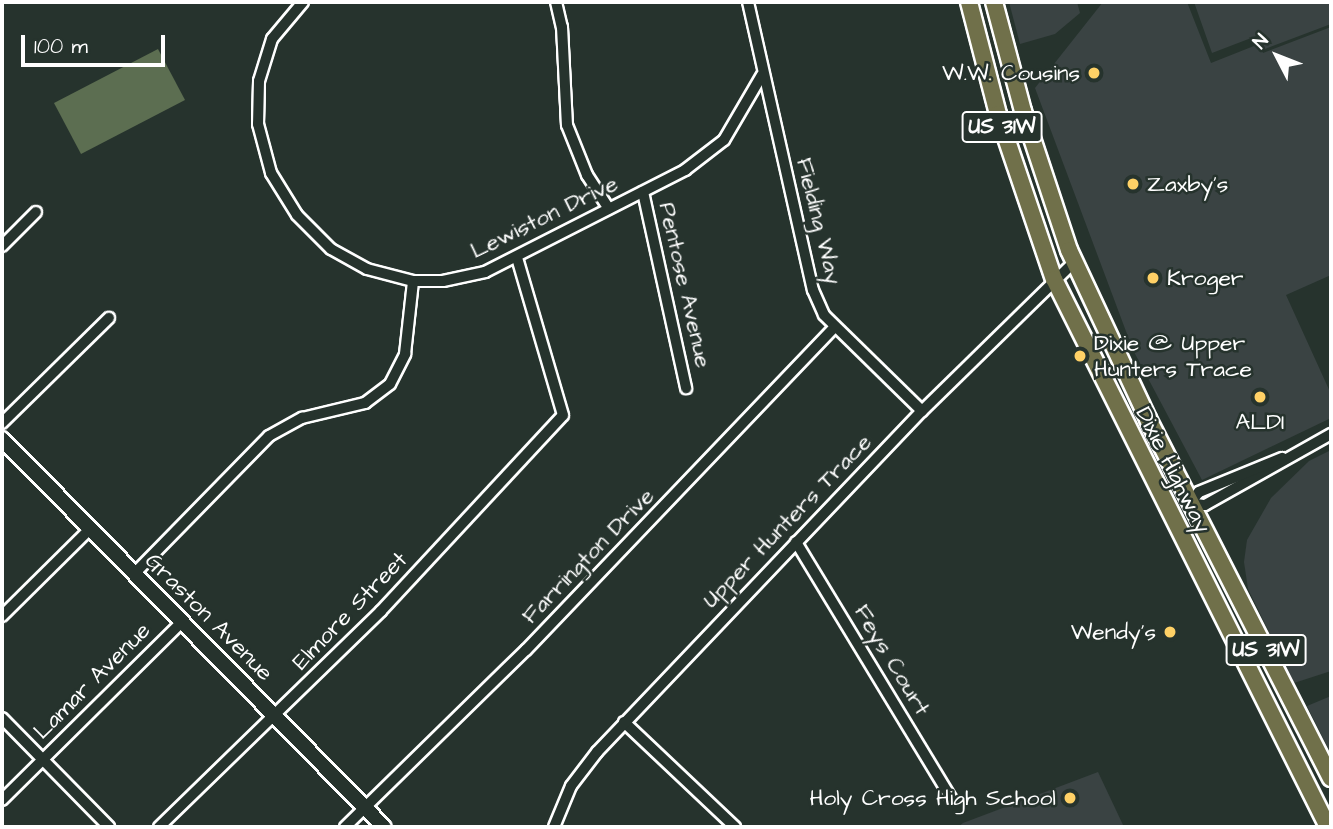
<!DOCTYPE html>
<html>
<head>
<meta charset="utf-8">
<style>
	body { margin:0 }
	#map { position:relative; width:1333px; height:829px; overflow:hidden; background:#26332d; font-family:"Architects Daughter",sans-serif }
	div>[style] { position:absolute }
	.built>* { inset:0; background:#3a4343 }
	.green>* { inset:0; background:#5c6e51 }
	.roads { filter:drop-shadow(2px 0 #fff) drop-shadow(-2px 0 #fff) drop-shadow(0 2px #fff) drop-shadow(0 -2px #fff) }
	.street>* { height:10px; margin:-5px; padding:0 5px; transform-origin:5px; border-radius:5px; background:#26332d }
	.secondary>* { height:14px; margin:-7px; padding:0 7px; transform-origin:7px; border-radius:7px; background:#26332d }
	.primary>* { height:16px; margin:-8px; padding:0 8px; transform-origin:8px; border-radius:8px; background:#70704a }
	.dots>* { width:19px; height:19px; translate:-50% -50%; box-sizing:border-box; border:4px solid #26332d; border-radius:50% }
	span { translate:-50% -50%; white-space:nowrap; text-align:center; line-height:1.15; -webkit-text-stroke:5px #26332d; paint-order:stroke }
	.shield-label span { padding:2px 5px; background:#26332d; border:2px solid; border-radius:5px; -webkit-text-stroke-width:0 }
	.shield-label { font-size:21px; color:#fff; font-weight:700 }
	.poi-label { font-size:23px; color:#fff }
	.right { translate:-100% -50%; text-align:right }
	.left { translate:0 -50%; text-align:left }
	.street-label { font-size:23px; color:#fff }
	.frame { position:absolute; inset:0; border:4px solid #fff; pointer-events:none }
	.north { position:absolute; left:1242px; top:21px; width:70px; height:70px; -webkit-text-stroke:5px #26332d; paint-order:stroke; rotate:312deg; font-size:19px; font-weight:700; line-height:28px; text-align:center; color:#fff }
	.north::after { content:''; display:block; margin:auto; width:24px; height:32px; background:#fff; clip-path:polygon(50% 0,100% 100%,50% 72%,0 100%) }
	.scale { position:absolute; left:21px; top:35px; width:144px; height:32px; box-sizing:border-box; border:4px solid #fff; border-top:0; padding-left:9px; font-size:21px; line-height:24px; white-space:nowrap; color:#fff; -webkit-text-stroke:5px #26332d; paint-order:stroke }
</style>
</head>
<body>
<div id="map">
	<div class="built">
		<i style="clip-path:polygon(1009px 2px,1077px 2px,1080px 13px,1055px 34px,1020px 44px)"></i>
		<i style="clip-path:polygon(1103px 2px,1187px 2px,1211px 63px,1259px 44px,1263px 53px,1331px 27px,1331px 275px,1286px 295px,1331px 394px,1331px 418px,1202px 480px,1133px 350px,1035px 88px)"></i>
		<i style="clip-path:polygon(1194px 2px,1331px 2px,1331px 24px,1265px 49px,1259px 35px,1212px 53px)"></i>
		<i style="clip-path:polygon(1331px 450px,1331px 671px,1294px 683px,1248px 589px,1244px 562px,1247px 540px,1271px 498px,1309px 461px)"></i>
		<i style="clip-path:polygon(1331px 696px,1331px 754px,1307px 706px)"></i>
		<i style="clip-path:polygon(1098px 772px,1124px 827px,958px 827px,963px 823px)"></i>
	</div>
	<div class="green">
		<i style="clip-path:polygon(158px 49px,185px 100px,81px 154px,54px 103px)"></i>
	</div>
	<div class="roads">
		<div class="street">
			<i style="left:303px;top:2px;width:48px;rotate:130deg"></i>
			<i style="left:272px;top:39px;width:44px;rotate:107.2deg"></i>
			<i style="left:259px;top:81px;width:43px;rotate:91.3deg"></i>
			<i style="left:258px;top:124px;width:51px;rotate:75.1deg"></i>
			<i style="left:271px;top:173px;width:49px;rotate:58.2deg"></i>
			<i style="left:297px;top:215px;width:48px;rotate:45deg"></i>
			<i style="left:331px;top:249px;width:41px;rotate:29.1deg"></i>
			<i style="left:367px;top:269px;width:48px;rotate:14.6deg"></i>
			<i style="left:413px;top:281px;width:30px"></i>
			<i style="left:443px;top:281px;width:43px;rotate:-12.1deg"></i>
			<i style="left:485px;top:272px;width:225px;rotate:-27deg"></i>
			<i style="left:685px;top:170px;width:49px;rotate:-37.6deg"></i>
			<i style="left:724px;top:140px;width:75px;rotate:-59.7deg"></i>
			<i style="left:556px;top:2px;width:26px;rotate:77deg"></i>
			<i style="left:562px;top:27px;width:98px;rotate:87.1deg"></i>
			<i style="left:567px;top:125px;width:54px;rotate:68.2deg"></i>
			<i style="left:587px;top:175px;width:40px;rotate:57.1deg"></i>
			<i style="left:748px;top:2px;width:295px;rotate:77.3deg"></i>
			<i style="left:813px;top:290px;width:27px;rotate:66deg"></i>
			<i style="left:824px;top:315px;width:137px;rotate:44.4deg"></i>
			<i style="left:643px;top:192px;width:201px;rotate:77.6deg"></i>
			<i style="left:2px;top:246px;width:48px;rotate:-45deg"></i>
			<i style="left:2px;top:423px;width:150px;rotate:-44.5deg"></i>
			<i style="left:1190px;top:503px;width:15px;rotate:8deg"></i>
			<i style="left:1205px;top:505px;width:145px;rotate:-29.4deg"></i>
			<i style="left:1190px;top:503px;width:14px;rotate:-51deg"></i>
			<i style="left:1199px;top:492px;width:90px;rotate:-22.3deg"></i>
			<i style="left:796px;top:542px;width:301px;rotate:58.8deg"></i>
			<i style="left:134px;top:574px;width:193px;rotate:-45.6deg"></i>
			<i style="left:269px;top:436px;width:38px;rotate:-29deg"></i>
			<i style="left:302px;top:418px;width:65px;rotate:-13.4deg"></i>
			<i style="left:365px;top:403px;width:31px;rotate:-37deg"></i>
			<i style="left:390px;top:384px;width:34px;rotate:-63deg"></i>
			<i style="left:405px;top:354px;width:73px;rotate:-83.7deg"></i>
			<i style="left:2px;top:616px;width:124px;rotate:-44.7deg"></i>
			<i style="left:2px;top:718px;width:153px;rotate:45.5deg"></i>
			<i style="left:624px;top:722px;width:153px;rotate:43.4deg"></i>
			<i style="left:2px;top:800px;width:253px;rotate:-44.7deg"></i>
			<i style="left:159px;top:827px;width:310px;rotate:-44.2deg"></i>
			<i style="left:381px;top:611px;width:267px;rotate:-47.1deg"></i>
			<i style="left:563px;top:415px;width:164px;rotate:-106.3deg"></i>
			<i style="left:345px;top:827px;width:253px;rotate:-44.4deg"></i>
			<i style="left:526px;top:650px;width:447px;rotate:-46.3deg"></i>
			<i style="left:554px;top:827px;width:44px;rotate:-67.5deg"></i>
			<i style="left:571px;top:786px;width:43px;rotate:-52.6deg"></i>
			<i style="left:597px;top:752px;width:471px;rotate:-46.4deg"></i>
			<i style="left:922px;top:411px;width:213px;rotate:-44.4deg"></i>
		</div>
		<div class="secondary">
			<i style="left:2px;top:439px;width:544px;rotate:45.45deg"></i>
		</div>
		<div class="primary">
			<i style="left:969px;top:2px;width:116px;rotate:75.5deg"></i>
			<i style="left:998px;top:114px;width:174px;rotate:71.3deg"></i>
			<i style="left:1054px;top:279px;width:613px;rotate:63.43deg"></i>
			<i style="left:994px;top:2px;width:113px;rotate:75.1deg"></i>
			<i style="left:1023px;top:111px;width:146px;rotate:71.7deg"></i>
			<i style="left:1069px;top:250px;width:187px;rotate:64.9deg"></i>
			<i style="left:1148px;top:419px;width:403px;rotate:63deg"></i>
		</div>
	</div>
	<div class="dots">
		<i style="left:1094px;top:73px;background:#ffd166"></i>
		<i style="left:1133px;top:184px;background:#ffd166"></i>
		<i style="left:1153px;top:278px;background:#ffd166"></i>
		<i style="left:1080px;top:356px;background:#ffd166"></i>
		<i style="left:1260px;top:397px;background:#ffd166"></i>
		<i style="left:1170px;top:632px;background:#ffd166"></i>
		<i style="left:1070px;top:798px;background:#ffd166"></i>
	</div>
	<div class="shield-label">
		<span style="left:1002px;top:127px">US 31W</span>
		<span style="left:1266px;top:650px">US 31W</span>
	</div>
	<div class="poi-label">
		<span class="right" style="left:1080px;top:73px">W.W. Cousins</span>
		<span class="left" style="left:1147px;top:184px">Zaxby's</span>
		<span class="left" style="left:1167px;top:278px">Kroger</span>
		<span class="left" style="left:1094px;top:356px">Dixie @ Upper<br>Hunters Trace</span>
		<span style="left:1260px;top:422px">ALDI</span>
		<span class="right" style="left:1156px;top:632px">Wendy's</span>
		<span class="right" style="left:1056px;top:798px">Holy Cross High School</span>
	</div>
	<div class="street-label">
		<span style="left:544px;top:217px;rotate:-26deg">Lewiston Drive</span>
		<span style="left:819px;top:221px;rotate:76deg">Fielding Way</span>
		<span style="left:685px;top:285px;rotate:77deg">Pentose Avenue</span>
		<span style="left:1173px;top:470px;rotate:63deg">Dixie Highway</span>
		<span style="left:787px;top:521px;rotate:-46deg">Upper Hunters Trace</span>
		<span style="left:588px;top:556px;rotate:-46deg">Farrington Drive</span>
		<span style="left:350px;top:611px;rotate:-46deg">Elmore Street</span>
		<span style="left:209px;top:617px;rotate:45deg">Graston Avenue</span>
		<span style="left:892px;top:660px;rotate:59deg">Feys Court</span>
		<span style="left:92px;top:681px;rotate:-45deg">Lamar Avenue</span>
	</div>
	<div class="frame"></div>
	<div class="north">N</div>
	<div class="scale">100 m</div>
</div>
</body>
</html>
